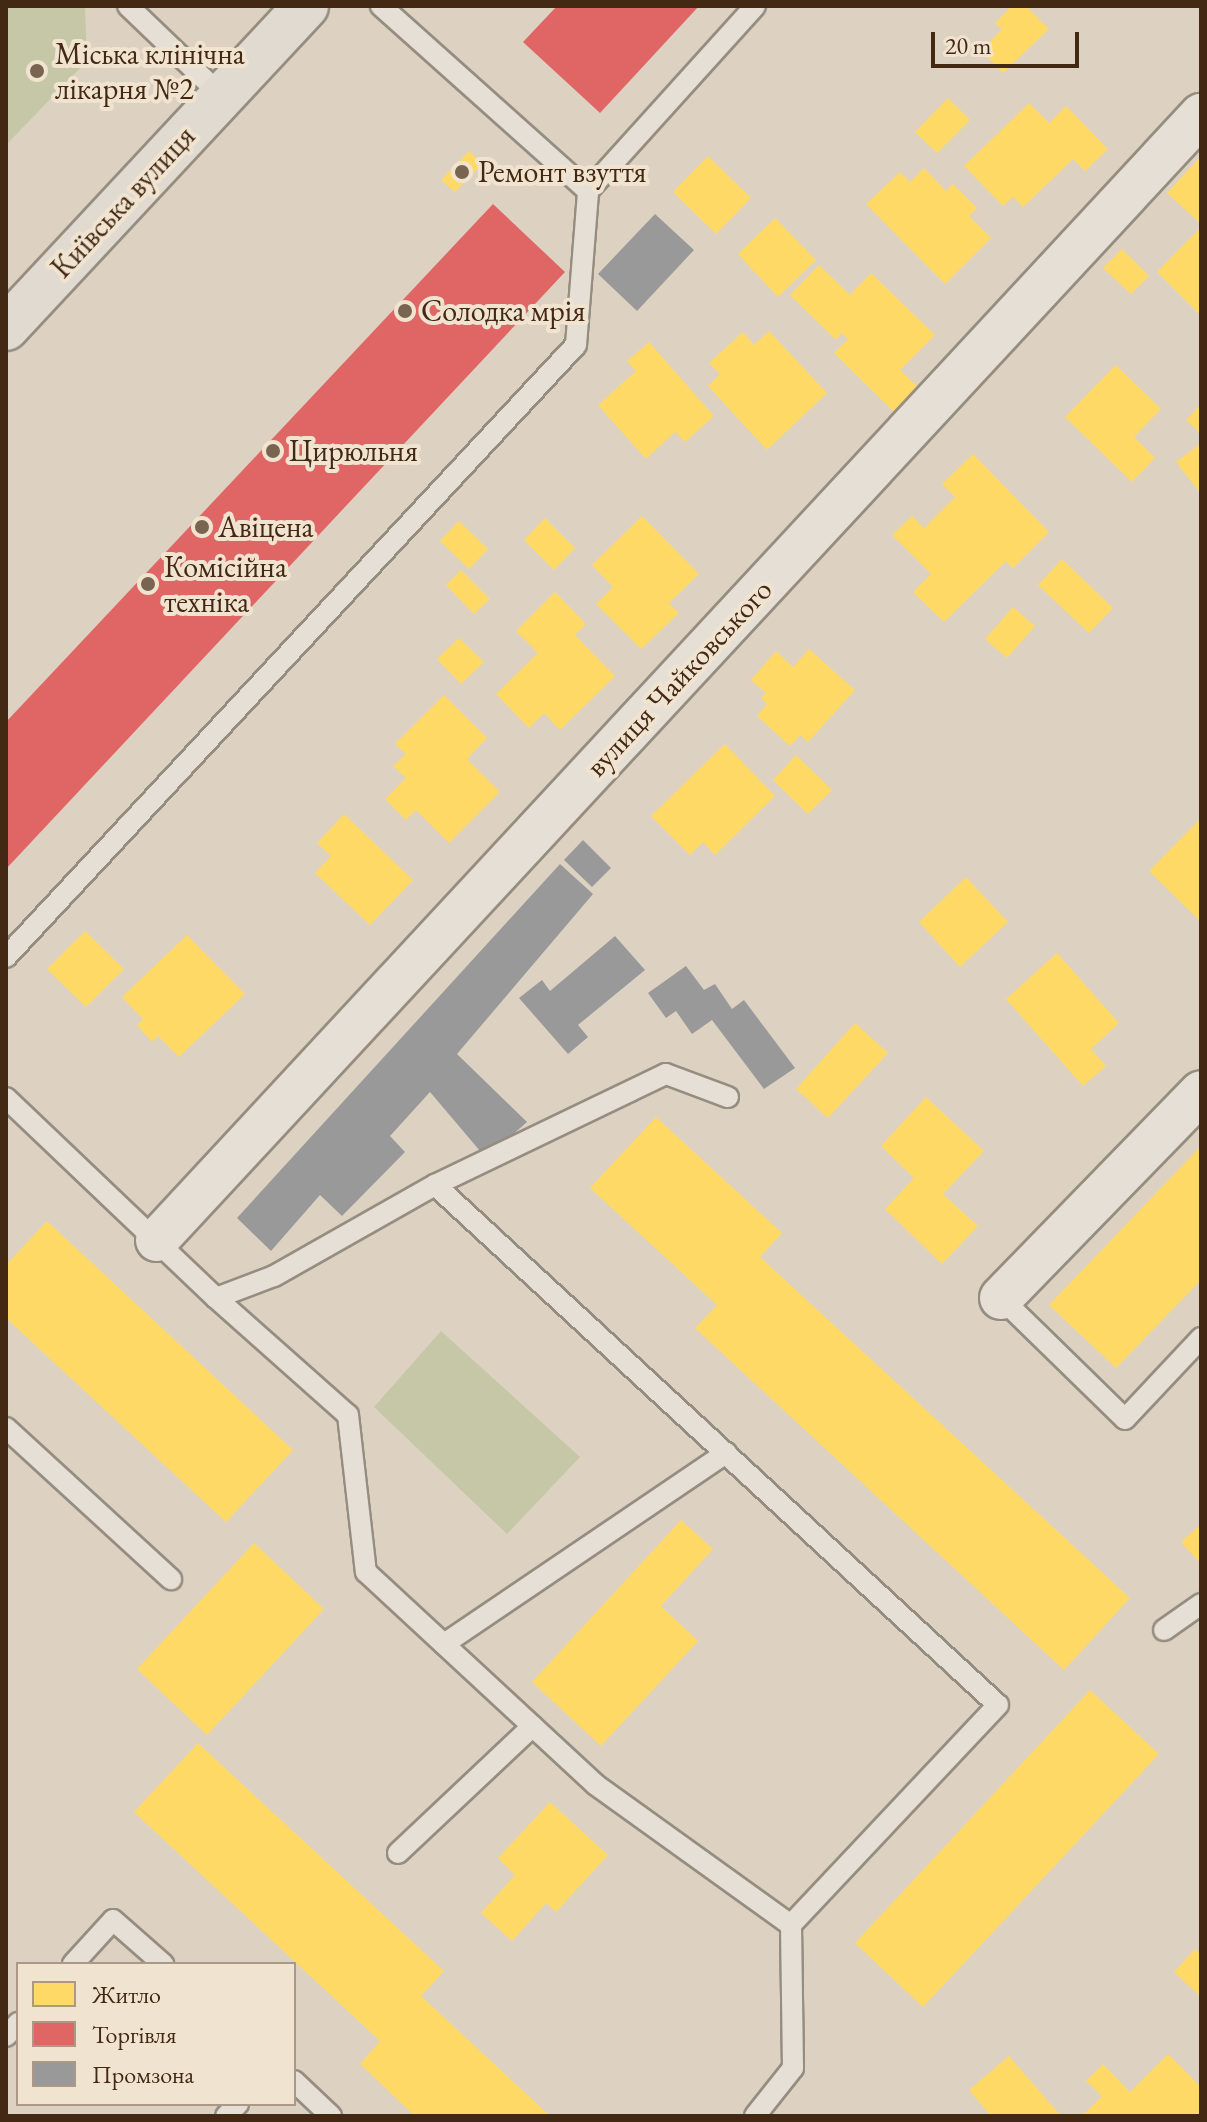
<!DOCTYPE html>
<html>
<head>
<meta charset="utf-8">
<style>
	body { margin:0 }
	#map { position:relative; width:1207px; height:2122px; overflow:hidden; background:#ddd2c1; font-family:"EB Garamond",serif }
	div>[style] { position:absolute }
	.green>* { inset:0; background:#c5c7a7 }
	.homes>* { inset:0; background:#ffd966 }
	.shops>* { inset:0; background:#e06666 }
	.industry>* { inset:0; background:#999 }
	.roads { filter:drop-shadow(2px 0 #968d81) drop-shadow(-2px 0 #968d81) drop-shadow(0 2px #968d81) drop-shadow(0 -2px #968d81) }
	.service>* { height:20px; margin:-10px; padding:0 10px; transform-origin:10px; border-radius:10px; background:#e5dfd6 }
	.minor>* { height:42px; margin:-21px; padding:0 21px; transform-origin:21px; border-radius:21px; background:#e5dfd6 }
	.primary>* { height:44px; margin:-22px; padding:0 22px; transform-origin:22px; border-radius:22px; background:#e0dad0 }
	.dots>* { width:22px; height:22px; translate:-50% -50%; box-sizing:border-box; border:4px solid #f0e4d0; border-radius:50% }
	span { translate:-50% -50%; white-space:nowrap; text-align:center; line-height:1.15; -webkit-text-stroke:8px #f0e4d0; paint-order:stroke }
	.poi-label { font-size:30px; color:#432814 }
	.left { translate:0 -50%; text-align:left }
	.street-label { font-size:30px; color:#432814 }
	.frame { position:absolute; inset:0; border:8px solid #432814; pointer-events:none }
	.legend { position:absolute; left:16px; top:1962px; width:280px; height:144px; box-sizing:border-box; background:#f0e4d0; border:2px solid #ab9985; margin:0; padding:10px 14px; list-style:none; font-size:24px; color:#432814 }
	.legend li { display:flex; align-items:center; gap:16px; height:40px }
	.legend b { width:40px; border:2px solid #ab9985 }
	.scale { position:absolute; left:931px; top:32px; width:148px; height:36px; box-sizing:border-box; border:4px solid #432814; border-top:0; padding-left:10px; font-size:24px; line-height:28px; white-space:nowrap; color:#432814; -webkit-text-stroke:6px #f0e4d0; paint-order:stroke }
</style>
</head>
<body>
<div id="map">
	<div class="green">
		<i style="clip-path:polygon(6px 6px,85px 6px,87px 61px,6px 145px)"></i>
		<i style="clip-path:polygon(441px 1331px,580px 1457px,507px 1534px,374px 1407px)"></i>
	</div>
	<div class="homes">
		<i style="clip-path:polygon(1012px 6px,1026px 6px,1049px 29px,1003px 73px,981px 51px,1002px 29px,995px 23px)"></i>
		<i style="clip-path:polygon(948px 98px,970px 120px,937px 153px,915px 132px)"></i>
		<i style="clip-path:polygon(1029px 103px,1049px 123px,1066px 106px,1108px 149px,1085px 171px,1073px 159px,1023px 207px,1013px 197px,1003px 206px,964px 166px)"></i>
		<i style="clip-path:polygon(469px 151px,482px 164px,455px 192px,441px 180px)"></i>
		<i style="clip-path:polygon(708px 156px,751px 198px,716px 234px,673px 192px)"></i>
		<i style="clip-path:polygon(1201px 156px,1201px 224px,1167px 193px)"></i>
		<i style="clip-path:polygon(924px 168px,946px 191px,953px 184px,977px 208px,969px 216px,991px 238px,945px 284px,866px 204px,900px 172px,910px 182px)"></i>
		<i style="clip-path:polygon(775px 218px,816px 260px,778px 297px,738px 254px)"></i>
		<i style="clip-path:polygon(1201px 227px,1201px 316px,1157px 272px)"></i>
		<i style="clip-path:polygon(1122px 249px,1149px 276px,1131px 294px,1103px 268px)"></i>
		<i style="clip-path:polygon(819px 265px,850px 295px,871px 273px,935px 335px,900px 370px,918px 387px,894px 412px,834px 353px,848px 339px,841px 333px,836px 340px,790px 295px)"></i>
		<i style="clip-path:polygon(769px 331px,827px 393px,767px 450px,708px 386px,720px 374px,709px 363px,743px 332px,754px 345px)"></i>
		<i style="clip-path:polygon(649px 342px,714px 416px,685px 442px,675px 432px,646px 459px,598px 405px,636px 371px,627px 361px)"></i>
		<i style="clip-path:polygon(1116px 365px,1161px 409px,1134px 437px,1155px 458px,1132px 482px,1065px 417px)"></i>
		<i style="clip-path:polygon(1201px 404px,1201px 434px,1186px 420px)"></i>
		<i style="clip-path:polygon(1200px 444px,1201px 446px,1201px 494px,1176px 462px)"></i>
		<i style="clip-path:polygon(973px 454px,1049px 532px,1013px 568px,1006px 561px,944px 622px,913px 592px,931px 574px,892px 535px,912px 516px,924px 528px,955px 497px,942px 484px)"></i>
		<i style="clip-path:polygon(642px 516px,699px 574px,669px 603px,679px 613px,641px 649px,596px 604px,613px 587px,592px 565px)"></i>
		<i style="clip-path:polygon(545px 518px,575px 548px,554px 570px,524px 540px)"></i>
		<i style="clip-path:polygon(459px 521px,488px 549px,469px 569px,440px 541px)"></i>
		<i style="clip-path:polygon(1062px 559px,1113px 608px,1089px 633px,1038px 585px)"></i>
		<i style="clip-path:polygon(461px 570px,490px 599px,474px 614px,446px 585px)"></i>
		<i style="clip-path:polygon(555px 592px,586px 624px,575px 635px,615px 676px,560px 730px,544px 713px,529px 728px,496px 694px,538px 653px,516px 631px)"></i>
		<i style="clip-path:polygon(1013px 607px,1035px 626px,1007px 658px,985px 639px)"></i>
		<i style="clip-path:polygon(459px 638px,484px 662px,461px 684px,437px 659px)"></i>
		<i style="clip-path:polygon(809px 649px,855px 690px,808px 742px,800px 735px,790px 746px,757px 716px,767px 704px,761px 698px,766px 693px,751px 680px,776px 651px,793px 667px)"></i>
		<i style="clip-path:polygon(444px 695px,487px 738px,467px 759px,500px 792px,449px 843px,416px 810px,406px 820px,385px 799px,406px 778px,393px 766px,406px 754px,395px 744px)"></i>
		<i style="clip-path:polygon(725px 744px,775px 796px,715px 855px,703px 842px,690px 855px,651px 816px)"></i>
		<i style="clip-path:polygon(796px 755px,832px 790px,808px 814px,773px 780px)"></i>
		<i style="clip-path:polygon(344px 814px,413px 880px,370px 925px,315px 873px,331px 856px,317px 843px)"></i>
		<i style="clip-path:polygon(1201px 818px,1201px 922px,1149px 871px)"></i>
		<i style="clip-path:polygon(966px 877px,1008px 922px,960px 967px,919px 922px)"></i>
		<i style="clip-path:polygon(85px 931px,124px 969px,86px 1007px,47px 969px)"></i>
		<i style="clip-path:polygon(187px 935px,245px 994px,179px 1057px,158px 1036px,152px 1042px,137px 1025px,143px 1019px,122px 997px)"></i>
		<i style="clip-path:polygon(1057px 953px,1119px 1023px,1091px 1049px,1106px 1066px,1083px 1086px,1006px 999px)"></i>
		<i style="clip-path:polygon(855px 1023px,888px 1053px,828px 1118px,796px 1089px)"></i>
		<i style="clip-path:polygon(926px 1097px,984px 1151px,943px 1194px,978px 1226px,942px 1264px,885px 1209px,914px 1178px,881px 1146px)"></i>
		<i style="clip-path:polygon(656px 1117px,782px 1233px,760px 1257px,1130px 1598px,1064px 1670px,695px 1328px,717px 1305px,590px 1188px)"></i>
		<i style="clip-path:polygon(1201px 1146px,1201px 1280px,1116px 1368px,1049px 1305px)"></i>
		<i style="clip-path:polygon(47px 1221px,293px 1450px,226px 1522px,6px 1318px,6px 1265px)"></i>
		<i style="clip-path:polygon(681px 1520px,713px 1549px,661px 1606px,698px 1641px,601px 1746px,532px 1682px)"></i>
		<i style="clip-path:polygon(1201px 1524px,1201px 1564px,1181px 1542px)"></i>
		<i style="clip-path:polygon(254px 1543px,324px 1609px,207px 1735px,137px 1669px)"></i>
		<i style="clip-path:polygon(1090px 1690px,1159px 1754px,923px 2007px,855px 1943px)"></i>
		<i style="clip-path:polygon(198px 1743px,444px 1971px,421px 1996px,550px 2116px,415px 2116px,360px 2064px,380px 2041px,134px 1812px)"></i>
		<i style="clip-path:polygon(550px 1802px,608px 1855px,556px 1912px,546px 1903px,512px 1941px,481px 1913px,515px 1875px,498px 1858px)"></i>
		<i style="clip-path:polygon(1195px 1949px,1201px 1955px,1201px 1997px,1174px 1972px)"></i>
		<i style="clip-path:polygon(1168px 2054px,1201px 2087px,1201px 2116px,1082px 2116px,1102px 2096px,1086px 2081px,1103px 2064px,1130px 2092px)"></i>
		<i style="clip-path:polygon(1009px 2056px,1061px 2116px,991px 2116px,969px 2090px)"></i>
	</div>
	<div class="shops">
		<i style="clip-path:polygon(557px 6px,699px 6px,600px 113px,523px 42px)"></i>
		<i style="clip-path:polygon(493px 204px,565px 272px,6px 869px,6px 722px)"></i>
	</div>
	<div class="industry">
		<i style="clip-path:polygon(655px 214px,694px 250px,637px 311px,598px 274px)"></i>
		<i style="clip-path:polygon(583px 840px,611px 868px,592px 887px,564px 860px)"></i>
		<i style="clip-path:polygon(560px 864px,593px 894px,457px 1054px,527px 1122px,486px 1158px,430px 1092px,390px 1136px,405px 1152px,342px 1216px,320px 1195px,271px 1251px,237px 1218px)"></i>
		<i style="clip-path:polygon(615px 936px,645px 970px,578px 1025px,588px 1037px,568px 1054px,519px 998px,542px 980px,550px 991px)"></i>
		<i style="clip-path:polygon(686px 966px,704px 990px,715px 984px,732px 1009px,744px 1000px,795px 1068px,764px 1089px,712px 1020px,692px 1034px,676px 1011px,666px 1018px,648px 993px)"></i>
	</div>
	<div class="roads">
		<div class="service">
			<i style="left:128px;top:6px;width:130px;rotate:43.8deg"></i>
			<i style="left:588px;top:191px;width:249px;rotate:-47.9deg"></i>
			<i style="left:6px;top:957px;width:836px;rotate:-47.04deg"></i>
			<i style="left:576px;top:345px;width:154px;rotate:-85.5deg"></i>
			<i style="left:588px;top:191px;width:278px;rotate:-138.2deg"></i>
			<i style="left:6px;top:1098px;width:290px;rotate:43.6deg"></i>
			<i style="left:216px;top:1298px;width:62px;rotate:-20.8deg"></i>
			<i style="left:274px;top:1276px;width:185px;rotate:-29.5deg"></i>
			<i style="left:435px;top:1185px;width:766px;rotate:42.73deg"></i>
			<i style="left:998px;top:1705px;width:302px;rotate:133.3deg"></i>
			<i style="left:791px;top:1925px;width:143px;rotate:89.2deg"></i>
			<i style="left:793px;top:2068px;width:61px;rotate:128.4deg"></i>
			<i style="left:435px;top:1185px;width:256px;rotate:-25.7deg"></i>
			<i style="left:666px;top:1074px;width:66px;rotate:20.4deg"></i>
			<i style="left:216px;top:1298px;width:176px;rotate:41.6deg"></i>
			<i style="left:348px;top:1415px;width:158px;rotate:83.5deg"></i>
			<i style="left:366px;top:1572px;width:313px;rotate:42.8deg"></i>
			<i style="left:596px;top:1785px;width:240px;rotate:35.7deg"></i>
			<i style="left:1001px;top:1298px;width:173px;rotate:44.3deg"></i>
			<i style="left:1125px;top:1419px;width:111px;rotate:-46.8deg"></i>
			<i style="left:6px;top:1428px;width:224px;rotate:42.5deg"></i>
			<i style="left:1164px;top:1630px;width:45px;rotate:-35.1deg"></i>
			<i style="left:444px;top:1644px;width:341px;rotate:-34.1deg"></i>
			<i style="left:398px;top:1853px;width:185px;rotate:-43.3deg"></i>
			<i style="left:73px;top:1964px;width:59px;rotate:-47.7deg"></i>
			<i style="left:113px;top:1920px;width:67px;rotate:41.3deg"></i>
			<i style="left:6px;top:2036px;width:18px;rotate:-47deg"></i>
			<i style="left:294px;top:2081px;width:51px;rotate:43.4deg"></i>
			<i style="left:226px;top:2116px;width:17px;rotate:-45deg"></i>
		</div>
		<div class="minor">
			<i style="left:157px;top:1240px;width:1535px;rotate:-47.14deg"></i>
			<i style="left:1001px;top:1298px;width:287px;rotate:-45.8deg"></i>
		</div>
		<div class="primary">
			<i style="left:6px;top:328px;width:440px;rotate:-47deg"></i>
		</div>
	</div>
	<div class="dots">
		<i style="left:37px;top:71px;background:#796451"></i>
		<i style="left:462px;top:172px;background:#796451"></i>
		<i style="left:405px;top:311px;background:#796451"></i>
		<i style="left:273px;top:451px;background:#796451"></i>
		<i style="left:202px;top:527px;background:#796451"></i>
		<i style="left:148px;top:584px;background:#796451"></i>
	</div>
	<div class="poi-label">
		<span class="left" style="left:55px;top:71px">Міська клінічна<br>лікарня №2</span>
		<span class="left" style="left:478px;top:172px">Ремонт взуття</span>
		<span class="left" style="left:421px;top:311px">Солодка мрія</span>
		<span class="left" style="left:289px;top:451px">Цирюльня</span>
		<span class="left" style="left:218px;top:527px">Авіцена</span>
		<span class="left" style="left:164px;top:584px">Комісійна<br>техніка</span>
	</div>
	<div class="street-label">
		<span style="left:123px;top:202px;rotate:-47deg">Київська вулиця</span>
		<span style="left:679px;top:678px;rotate:-47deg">вулиця Чайковського</span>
	</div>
	<div class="frame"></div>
	<ul class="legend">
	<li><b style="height:22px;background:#ffd966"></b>Житло</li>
	<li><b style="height:22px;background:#e06666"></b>Торгівля</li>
	<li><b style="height:22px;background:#999"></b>Промзона</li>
	</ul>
	<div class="scale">20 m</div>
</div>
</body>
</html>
